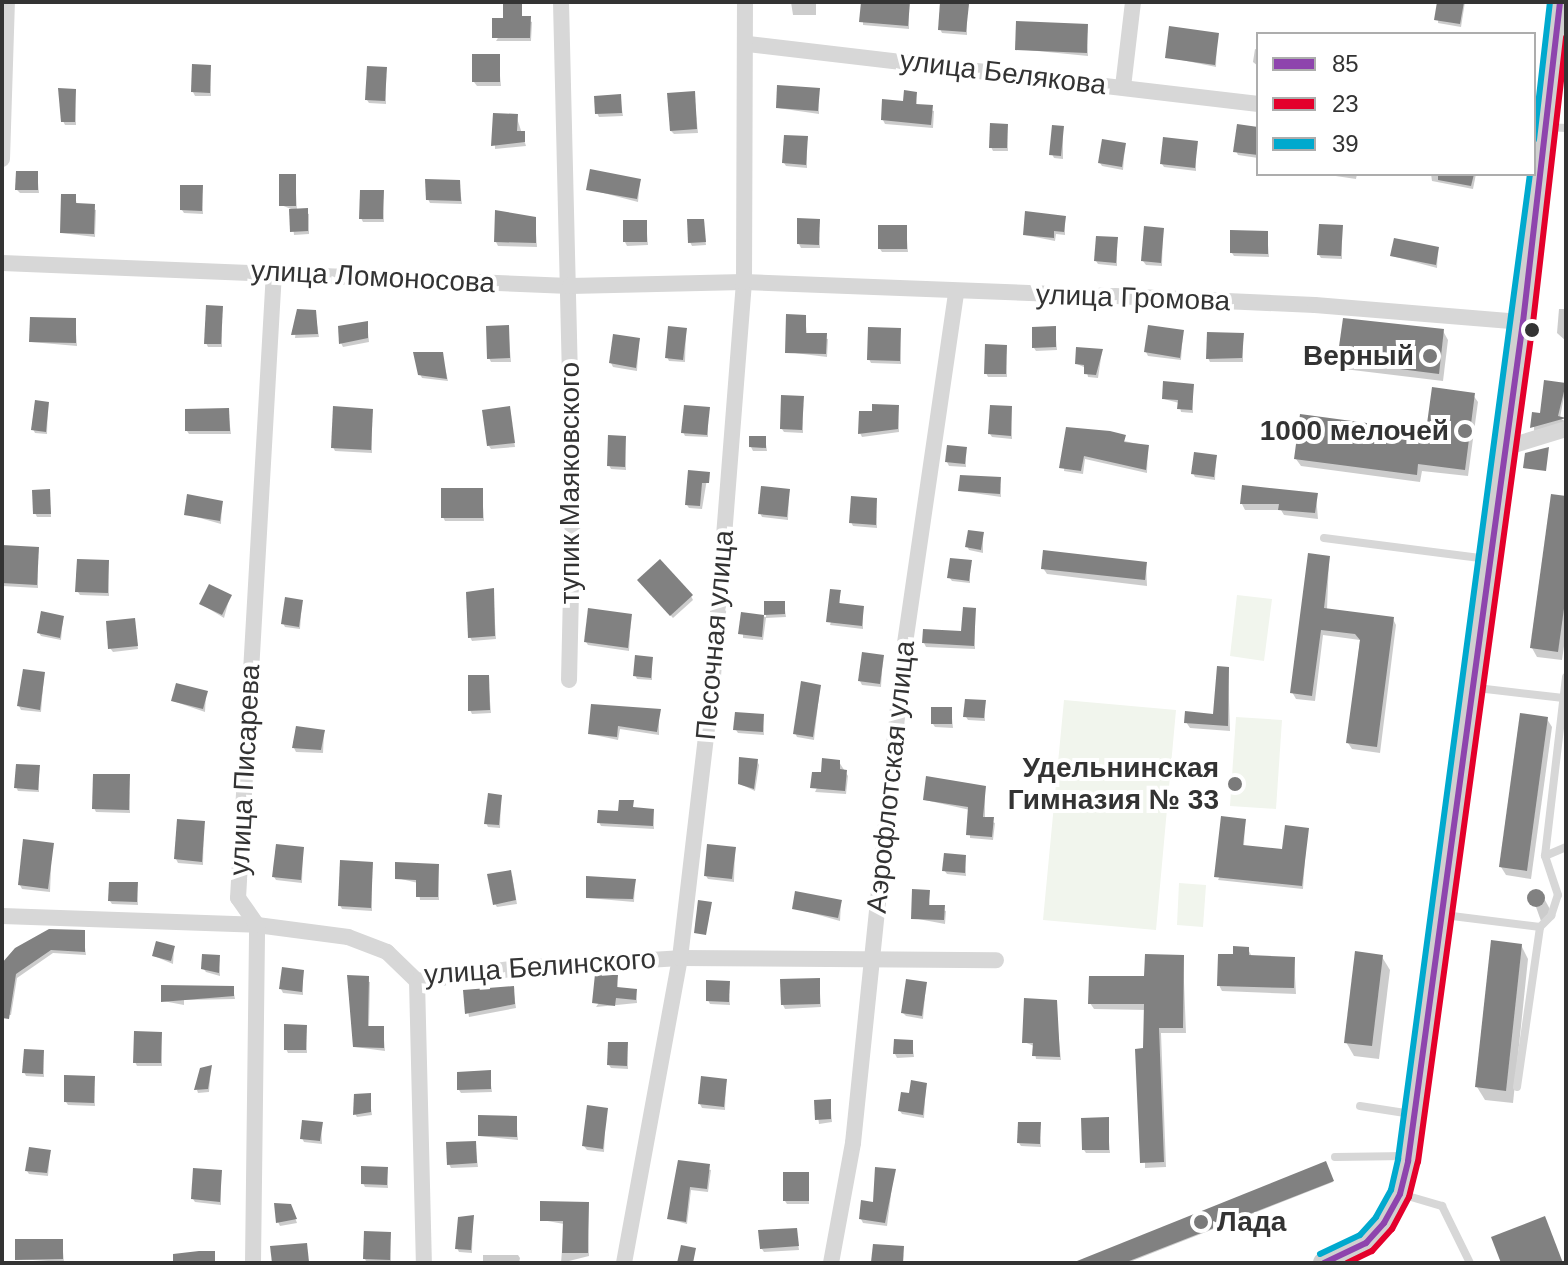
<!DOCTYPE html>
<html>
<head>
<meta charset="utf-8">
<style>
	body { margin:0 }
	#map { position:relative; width:1568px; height:1265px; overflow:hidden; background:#fff; font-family:Helvetica,sans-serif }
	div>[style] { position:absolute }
	.green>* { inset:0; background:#f1f5ed }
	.shadow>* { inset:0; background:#0003 }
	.building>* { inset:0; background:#818181 }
	.round { border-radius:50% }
	.lane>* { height:8px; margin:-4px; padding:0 4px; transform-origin:4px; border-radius:4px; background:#d7d7d7 }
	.street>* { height:16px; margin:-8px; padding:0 8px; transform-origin:8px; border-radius:8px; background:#d7d7d7 }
	.secondary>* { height:22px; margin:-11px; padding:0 11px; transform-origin:11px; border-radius:11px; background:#d0d0d0 }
	.bus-1>* { height:6px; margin:-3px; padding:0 3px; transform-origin:3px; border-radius:3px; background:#8e44ad }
	.bus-2>* { height:6px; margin:-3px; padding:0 3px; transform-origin:3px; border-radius:3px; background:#e4002b }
	.bus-3>* { height:6px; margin:-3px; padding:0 3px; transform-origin:3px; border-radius:3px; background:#00a9ce }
	.dots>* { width:22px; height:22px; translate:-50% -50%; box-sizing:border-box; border:4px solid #fff; border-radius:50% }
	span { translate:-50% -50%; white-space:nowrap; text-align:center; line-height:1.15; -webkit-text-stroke:8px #fff; paint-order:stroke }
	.street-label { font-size:28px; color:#333 }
	.poi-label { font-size:28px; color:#333; font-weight:700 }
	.right { translate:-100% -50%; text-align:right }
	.left { translate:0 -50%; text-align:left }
	.frame { position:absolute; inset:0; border:4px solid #333; pointer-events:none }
	.legend { position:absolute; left:1256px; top:32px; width:280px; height:144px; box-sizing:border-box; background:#fff; border:2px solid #adadad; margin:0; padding:10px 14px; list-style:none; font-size:24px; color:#333 }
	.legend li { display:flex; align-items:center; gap:16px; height:40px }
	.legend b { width:40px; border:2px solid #adadad }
</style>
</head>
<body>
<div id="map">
	<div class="green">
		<i style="clip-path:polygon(1237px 595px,1272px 599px,1264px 661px,1230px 656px)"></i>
		<i style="clip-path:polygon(1064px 700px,1176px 710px,1156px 930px,1043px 920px)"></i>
		<i style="clip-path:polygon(1236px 717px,1282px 720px,1276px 809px,1230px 806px)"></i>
		<i style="clip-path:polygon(1179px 883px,1206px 885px,1203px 927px,1177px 925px)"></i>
	</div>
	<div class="shadow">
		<i style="clip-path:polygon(791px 2px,816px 2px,816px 15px,793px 15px)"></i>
		<i style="clip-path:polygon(863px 2px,909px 3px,909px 29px,863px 25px)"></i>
		<i style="clip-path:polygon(1439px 2px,1465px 2px,1461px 27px,1438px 23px)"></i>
		<i style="clip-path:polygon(520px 3px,522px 18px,532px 22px,531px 41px,496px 41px)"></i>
		<i style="clip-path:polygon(967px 6px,967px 35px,942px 33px,940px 29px)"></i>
		<i style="clip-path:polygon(1086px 26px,1088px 56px,1017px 49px)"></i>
		<i style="clip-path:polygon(1217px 35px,1216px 67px,1167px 57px)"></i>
		<i style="clip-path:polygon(1255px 49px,1258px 50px,1258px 66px,1253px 62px)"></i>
		<i style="clip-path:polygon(498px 56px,501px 86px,477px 86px,474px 82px)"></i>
		<i style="clip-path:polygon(210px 67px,211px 96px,195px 96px,193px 92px)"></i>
		<i style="clip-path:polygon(386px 68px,386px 104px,369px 103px,367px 100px)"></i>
		<i style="clip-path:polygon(818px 90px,819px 114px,778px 108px)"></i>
		<i style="clip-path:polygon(75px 91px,76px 125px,65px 125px,63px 121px)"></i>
		<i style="clip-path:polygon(694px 93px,698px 133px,674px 134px,671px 131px)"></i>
		<i style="clip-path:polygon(916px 94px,917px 106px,934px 111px,933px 128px,885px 124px,883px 120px)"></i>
		<i style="clip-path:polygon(620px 96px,623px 116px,599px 117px,597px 113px)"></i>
		<i style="clip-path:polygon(494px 115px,516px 115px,526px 146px,495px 149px)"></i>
		<i style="clip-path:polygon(1007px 126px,1008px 151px,993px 151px,991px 147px)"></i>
		<i style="clip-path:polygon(1063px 128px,1063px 159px,1054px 158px,1052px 154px)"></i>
		<i style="clip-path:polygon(1258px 129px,1258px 158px,1238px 155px,1236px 151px)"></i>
		<i style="clip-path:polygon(807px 138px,807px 168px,786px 166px,784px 163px)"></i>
		<i style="clip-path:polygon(1196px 143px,1196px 171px,1164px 167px,1162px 164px)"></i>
		<i style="clip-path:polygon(1125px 145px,1123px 170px,1102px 166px,1100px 163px)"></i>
		<i style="clip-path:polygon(37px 173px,39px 193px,20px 193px,17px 190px)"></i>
		<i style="clip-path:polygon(1322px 174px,1357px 174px,1356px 179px)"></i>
		<i style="clip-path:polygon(1431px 174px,1476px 174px,1473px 189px,1432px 181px)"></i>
		<i style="clip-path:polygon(295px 176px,297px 210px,309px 214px,309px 234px,294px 235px,291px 209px,281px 205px)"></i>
		<i style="clip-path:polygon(640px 181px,638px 202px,588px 189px)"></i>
		<i style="clip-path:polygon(459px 182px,462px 204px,430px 203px,428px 199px)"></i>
		<i style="clip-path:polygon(202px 187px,203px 214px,184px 213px,182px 210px)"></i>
		<i style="clip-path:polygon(382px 192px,384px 222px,363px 222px,361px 218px)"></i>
		<i style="clip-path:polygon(75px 196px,77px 205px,96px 210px,95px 237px,62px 233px)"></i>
		<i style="clip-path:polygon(1065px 218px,1065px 235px,1056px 234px,1055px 241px,1025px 235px)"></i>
		<i style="clip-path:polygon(535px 219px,537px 247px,498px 246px,496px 242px)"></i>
		<i style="clip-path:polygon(703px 221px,706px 245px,692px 246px,690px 242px)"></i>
		<i style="clip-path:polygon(818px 221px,820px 248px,801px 248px,799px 244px)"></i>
		<i style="clip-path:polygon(646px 222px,648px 245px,627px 246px,625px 242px)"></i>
		<i style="clip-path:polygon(906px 227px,908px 252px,882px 252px,880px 249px)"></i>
		<i style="clip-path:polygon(1342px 227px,1342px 259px,1321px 258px,1319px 255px)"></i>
		<i style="clip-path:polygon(1163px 230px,1162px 266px,1146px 265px,1143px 261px)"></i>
		<i style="clip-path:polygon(1267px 233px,1269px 257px,1234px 256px,1232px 253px)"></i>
		<i style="clip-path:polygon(1117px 239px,1117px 266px,1098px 264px,1096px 261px)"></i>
		<i style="clip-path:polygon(1438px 249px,1437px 268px,1392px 256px)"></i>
		<i style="clip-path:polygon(222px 308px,222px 347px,208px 347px,206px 343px)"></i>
		<i style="clip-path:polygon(1559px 309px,1566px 309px,1566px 341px,1557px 333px)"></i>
		<i style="clip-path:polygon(298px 311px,315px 312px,319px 337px,295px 338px)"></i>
		<i style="clip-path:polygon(805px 317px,807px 335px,828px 339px,827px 357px,787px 352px)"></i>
		<i style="clip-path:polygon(75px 320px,77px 346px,31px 342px)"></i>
		<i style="clip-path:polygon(367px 323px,369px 342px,343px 347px,341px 343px)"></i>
		<i style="clip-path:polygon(508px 327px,511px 362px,491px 362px,489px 358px)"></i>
		<i style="clip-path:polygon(1055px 328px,1057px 350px,1036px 351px,1034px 348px)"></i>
		<i style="clip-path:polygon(686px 330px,685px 362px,669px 361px,667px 357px)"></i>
		<i style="clip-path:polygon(900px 330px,901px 364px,871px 363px,869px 359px)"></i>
		<i style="clip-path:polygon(1443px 331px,1448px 340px,1443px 381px,1344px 369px,1339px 361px)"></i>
		<i style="clip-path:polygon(1183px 332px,1181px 360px,1148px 356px,1146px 352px)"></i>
		<i style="clip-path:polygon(1243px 335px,1243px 362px,1210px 362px,1208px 358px)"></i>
		<i style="clip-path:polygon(639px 340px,637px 371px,613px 367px,611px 363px)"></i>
		<i style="clip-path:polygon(1006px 347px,1007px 377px,988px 377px,986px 373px)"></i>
		<i style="clip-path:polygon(1102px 351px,1098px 378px,1088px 377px,1086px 368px,1077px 364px)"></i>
		<i style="clip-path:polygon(442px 354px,448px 381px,422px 378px,420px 374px)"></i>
		<i style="clip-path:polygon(1546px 383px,1566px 385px,1560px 418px,1566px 422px,1534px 431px,1534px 414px,1542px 416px)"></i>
		<i style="clip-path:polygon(1193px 386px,1193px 413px,1181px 412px,1179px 403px,1164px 399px)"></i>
		<i style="clip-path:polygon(1473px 395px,1478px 402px,1468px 476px,1422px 471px,1420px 482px,1301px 466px,1296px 459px,1428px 433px)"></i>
		<i style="clip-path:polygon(803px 398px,803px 433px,784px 432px,782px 429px)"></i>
		<i style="clip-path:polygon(48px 404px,47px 434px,35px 433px,33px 429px)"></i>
		<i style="clip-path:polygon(898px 407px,899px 432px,862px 437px,860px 433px)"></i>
		<i style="clip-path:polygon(509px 408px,515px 447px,491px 449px,489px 446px)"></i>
		<i style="clip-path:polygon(1011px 408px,1012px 439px,992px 437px,990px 434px)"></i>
		<i style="clip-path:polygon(708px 409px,708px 437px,685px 436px,683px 432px)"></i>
		<i style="clip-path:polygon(228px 410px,231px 434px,189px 434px,187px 431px)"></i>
		<i style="clip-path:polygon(372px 411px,372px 453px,335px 451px,333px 447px)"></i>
		<i style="clip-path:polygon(1067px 429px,1148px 446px,1147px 473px,1085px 459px,1083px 474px,1064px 471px)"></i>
		<i style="clip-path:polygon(625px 437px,626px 470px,611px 469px,609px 465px)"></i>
		<i style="clip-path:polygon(765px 438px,767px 451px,753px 451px,751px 447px)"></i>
		<i style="clip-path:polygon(965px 449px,966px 467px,949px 466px,947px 462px)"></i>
		<i style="clip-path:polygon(1216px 457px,1215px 480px,1195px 477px,1193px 473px)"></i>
		<i style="clip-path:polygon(708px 473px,702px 509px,689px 508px,687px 505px)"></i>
		<i style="clip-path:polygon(1000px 479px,1001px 497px,960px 491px)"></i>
		<i style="clip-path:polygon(482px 490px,484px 521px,445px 521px,443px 517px)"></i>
		<i style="clip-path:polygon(49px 491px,51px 517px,37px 517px,35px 513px)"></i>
		<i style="clip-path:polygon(789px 491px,788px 520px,762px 517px,760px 513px)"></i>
		<i style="clip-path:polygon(1316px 495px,1318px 519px,1284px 515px,1281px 510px,1245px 510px,1242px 504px)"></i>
		<i style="clip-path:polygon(1566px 498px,1566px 632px,1562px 660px,1537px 657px,1532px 648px)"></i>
		<i style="clip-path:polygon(876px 500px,877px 528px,853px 526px,851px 522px)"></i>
		<i style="clip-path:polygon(222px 503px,221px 524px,186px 514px)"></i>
		<i style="clip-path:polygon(983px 534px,983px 553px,969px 550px,967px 546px)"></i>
		<i style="clip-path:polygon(2px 547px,38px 549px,38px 588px,2px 586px)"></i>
		<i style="clip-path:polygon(1329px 558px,1327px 610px,1393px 619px,1396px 625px,1380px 753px,1352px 749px,1348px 743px,1360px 640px,1323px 635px,1315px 701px,1296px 699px,1292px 692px)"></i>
		<i style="clip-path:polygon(108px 562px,109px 596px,80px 595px,78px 592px)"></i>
		<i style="clip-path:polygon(970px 562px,970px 583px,952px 581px,949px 577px)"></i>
		<i style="clip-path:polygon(1146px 564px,1147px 586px,1047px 574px,1043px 568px)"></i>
		<i style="clip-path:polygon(642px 584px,691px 596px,693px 600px,673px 618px)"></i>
		<i style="clip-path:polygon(493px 590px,496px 639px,472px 641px,470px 637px)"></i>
		<i style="clip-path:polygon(840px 592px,840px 606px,863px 608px,863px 629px,830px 625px)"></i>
		<i style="clip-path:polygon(230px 596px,224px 618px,201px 604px)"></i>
		<i style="clip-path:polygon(302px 601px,300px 629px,285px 627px,283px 623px)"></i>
		<i style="clip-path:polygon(766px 603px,784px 603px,786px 617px,766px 618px,763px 640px,743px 638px,743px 614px,766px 617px)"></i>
		<i style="clip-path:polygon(975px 610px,975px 649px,926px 647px,924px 643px,963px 633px)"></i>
		<i style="clip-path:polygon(631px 616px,629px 651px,588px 645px,586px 642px)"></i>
		<i style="clip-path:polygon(63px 618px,61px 640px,41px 636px,39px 633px)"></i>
		<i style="clip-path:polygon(134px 620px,138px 649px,113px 652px,110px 648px)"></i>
		<i style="clip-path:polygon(883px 657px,881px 687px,862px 685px,860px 681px)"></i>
		<i style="clip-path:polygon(652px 659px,652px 680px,637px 679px,635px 675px)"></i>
		<i style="clip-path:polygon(1228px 669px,1230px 731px,1190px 728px,1186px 722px,1215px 717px)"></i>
		<i style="clip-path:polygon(44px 674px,41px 712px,21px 710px,19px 706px)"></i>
		<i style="clip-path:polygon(488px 677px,491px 713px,472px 714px,470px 710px)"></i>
		<i style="clip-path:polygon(820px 687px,814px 740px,797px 737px,795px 733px)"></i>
		<i style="clip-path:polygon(206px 693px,205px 712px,173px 701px)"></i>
		<i style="clip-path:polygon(984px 702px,985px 721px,968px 720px,966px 717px)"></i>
		<i style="clip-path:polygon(951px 709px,953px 728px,935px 727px,933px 724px)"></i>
		<i style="clip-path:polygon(659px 711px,659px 735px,620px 729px,618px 740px,590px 734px)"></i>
		<i style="clip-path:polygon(763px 716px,764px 735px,738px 733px,736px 730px)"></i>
		<i style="clip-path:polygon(1547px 719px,1552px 727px,1531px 879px,1506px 875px,1501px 867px)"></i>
		<i style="clip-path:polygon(324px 732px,323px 753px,296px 752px,294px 748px)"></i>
		<i style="clip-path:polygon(757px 761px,759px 765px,755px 791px,740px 784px)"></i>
		<i style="clip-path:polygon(839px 762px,848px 776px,846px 794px,815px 792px,823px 775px)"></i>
		<i style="clip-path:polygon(39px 767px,39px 792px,18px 791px,16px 787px)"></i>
		<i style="clip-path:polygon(129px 776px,130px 813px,96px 812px,94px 808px)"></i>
		<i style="clip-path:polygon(985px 788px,985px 819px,995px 823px,993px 840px,970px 838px,970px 810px,925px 800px)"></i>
		<i style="clip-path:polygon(501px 797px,500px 828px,488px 827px,486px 823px)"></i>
		<i style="clip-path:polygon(632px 802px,634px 810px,653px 811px,654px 829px,601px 826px,599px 822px)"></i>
		<i style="clip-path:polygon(1245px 821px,1244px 847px,1284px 852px,1307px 830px,1303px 889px,1218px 880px)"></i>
		<i style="clip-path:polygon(204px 823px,203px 865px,178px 863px,176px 859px)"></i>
		<i style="clip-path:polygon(52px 845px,50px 892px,22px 889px,20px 885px)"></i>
		<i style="clip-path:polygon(303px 849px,302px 883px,276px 880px,274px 877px)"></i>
		<i style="clip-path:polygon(735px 849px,734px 882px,708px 879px,706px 876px)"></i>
		<i style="clip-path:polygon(965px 857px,966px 876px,947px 874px,944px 870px)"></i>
		<i style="clip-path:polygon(372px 864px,372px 911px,342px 909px,340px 905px)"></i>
		<i style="clip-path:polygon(438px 866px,439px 900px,420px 900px,418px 883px,397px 878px)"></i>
		<i style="clip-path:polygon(512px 875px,517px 904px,497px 907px,495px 904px)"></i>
		<i style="clip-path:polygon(635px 881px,634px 902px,588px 898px)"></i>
		<i style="clip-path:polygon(137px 884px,138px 905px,112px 904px,110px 901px)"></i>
		<i style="clip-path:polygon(928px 892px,930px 907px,946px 911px,945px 924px,913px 918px)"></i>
		<i style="clip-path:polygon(1531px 893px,1541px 893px,1551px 911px,1541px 921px)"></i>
		<i style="clip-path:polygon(841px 902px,840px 921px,794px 908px)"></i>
		<i style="clip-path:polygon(83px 932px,86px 955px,53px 953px,17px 978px,11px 1015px,2px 1014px,2px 966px)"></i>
		<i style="clip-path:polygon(1521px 945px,1528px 959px,1513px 1103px,1485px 1100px,1477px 1087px)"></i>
		<i style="clip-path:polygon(174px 947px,173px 964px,154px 956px)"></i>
		<i style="clip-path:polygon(1248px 949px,1252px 957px,1294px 958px,1296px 994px,1222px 991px,1219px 985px,1235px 956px)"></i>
		<i style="clip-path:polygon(219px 957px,220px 976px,206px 972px,203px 968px)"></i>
		<i style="clip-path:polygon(1183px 957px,1186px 1033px,1161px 1033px,1166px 1167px,1145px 1168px,1146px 1010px,1094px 1009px,1090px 1003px)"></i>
		<i style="clip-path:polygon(1382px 957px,1390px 970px,1379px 1059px,1354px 1056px,1346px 1042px)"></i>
		<i style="clip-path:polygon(303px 972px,303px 995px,283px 993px,281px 989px)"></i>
		<i style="clip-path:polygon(349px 977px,370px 982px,369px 1028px,383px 1028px,385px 1051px,355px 1047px)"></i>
		<i style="clip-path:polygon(617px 977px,618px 989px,636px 990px,637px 1003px,596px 1007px)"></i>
		<i style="clip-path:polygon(819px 980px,821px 1007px,785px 1009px,783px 1005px)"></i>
		<i style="clip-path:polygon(728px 983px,730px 1005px,710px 1004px,708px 1000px)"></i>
		<i style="clip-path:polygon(926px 984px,923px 1019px,906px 1016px,903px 1013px)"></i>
		<i style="clip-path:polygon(233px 988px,235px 999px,184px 1000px,184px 1005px,163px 1001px)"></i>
		<i style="clip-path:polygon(513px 988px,516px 1008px,469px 1017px,465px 992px)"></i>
		<i style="clip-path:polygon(1055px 1002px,1061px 1060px,1036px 1059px,1034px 1046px,1024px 1042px)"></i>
		<i style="clip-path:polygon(306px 1027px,307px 1053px,288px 1053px,286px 1049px)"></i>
		<i style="clip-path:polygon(161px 1034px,162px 1066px,137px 1066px,135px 1062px)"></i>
		<i style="clip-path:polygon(912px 1042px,914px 1057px,897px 1058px,895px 1054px)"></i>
		<i style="clip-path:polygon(627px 1044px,628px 1069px,611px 1068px,609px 1065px)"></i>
		<i style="clip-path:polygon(43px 1052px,44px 1077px,26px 1076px,24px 1072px)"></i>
		<i style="clip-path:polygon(211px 1067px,209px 1092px,198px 1093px,197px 1090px)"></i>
		<i style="clip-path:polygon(489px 1072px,492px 1092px,461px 1093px,459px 1090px)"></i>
		<i style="clip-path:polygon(94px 1078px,95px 1106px,68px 1105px,66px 1102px)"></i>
		<i style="clip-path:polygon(726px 1081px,725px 1110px,702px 1108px,700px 1104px)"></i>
		<i style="clip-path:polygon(926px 1085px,924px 1118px,902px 1114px,900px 1111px)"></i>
		<i style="clip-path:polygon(369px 1095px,372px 1115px,357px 1117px,355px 1114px)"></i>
		<i style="clip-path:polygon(830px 1101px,832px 1122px,819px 1124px,816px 1102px)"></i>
		<i style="clip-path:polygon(606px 1110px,604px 1152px,587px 1150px,584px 1146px)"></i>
		<i style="clip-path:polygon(516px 1118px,518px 1140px,480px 1136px)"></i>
		<i style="clip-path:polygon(1107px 1119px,1110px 1153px,1086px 1153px,1084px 1150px)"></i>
		<i style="clip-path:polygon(321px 1124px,322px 1144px,304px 1142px,302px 1138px)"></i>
		<i style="clip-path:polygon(1039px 1124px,1041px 1147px,1021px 1146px,1019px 1143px)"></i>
		<i style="clip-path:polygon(475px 1143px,478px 1167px,451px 1168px,449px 1164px)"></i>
		<i style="clip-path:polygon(50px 1152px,48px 1176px,29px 1174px,27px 1171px)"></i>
		<i style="clip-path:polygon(679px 1163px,711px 1170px,708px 1192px,691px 1190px,687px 1224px,669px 1219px)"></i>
		<i style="clip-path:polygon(1325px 1164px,1333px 1182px,1127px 1263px,1075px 1263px)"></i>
		<i style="clip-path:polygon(387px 1169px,388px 1188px,365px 1187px,363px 1183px)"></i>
		<i style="clip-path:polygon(894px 1171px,887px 1226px,863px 1223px,861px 1219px)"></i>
		<i style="clip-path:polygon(221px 1172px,221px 1205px,195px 1202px,193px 1199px)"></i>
		<i style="clip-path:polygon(807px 1174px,809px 1204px,787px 1204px,785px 1201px)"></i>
		<i style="clip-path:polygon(587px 1204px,589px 1256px,561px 1263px,564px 1224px,542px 1220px)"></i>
		<i style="clip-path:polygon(292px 1210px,297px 1223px,280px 1226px,278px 1222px)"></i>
		<i style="clip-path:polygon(473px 1217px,472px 1253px,459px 1252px,457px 1248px)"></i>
		<i style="clip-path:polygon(796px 1230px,799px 1250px,764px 1252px,762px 1249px)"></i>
		<i style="clip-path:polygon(390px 1234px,391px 1263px,367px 1263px,365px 1259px)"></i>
		<i style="clip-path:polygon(62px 1241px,64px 1262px,17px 1259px)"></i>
		<i style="clip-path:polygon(483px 1255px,518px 1255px,520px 1258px,519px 1263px,483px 1263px)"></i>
	</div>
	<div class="building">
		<i style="clip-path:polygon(503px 2px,522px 2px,522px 16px,531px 16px,530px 38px,492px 38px,492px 18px,503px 18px)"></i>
		<i style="clip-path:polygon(861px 2px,910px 2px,908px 26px,859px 22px)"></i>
		<i style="clip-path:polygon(940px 2px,969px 4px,966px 32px,938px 30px)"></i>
		<i style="clip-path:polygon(1437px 2px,1464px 2px,1460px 24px,1434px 20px)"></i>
		<i style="clip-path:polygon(1016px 21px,1088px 24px,1087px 53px,1015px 50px)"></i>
		<i style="clip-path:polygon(1169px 26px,1219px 33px,1215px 65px,1165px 58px)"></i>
		<i style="clip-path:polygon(472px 54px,500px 54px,500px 82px,472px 82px)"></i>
		<i style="clip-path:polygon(192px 64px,211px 65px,210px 93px,191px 92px)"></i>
		<i style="clip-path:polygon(367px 66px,387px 67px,385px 101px,365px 100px)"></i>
		<i style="clip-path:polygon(777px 85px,820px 88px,818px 111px,776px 108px)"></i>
		<i style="clip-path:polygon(58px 88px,76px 89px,75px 122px,61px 122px)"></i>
		<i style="clip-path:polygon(904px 90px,917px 92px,916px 104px,933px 105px,931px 125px,881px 120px,882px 99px,903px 101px)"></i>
		<i style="clip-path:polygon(695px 91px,697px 129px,670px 131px,667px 93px)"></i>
		<i style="clip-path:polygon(621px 94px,622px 113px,595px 114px,594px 96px)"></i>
		<i style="clip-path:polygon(493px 113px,518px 114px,517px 131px,525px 131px,525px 142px,491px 146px)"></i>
		<i style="clip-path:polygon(990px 123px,1008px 124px,1007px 148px,989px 148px)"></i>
		<i style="clip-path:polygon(1237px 124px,1258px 127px,1258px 155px,1233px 152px)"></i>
		<i style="clip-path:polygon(1052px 125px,1064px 126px,1061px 156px,1049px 155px)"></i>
		<i style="clip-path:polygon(784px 135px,808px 136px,806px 165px,782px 163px)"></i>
		<i style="clip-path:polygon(1163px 137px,1198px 141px,1195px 168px,1160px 164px)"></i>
		<i style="clip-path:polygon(1102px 139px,1126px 143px,1122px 167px,1098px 163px)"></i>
		<i style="clip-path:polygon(590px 169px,641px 179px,637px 199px,586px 190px)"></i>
		<i style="clip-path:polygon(16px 171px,38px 171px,38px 190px,15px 190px)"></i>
		<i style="clip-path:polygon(279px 174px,296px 174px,296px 206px,279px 206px)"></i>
		<i style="clip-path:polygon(1438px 174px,1474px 174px,1471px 186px,1438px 180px)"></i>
		<i style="clip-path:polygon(425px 179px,460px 180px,461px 201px,426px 200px)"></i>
		<i style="clip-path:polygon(180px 185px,203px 185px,202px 211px,180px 210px)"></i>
		<i style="clip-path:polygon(360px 190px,384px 190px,383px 219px,359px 219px)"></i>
		<i style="clip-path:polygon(61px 194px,76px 194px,76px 203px,95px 204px,94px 234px,60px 233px)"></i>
		<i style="clip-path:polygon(308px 208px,308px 231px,290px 232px,289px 209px)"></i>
		<i style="clip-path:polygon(495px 210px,536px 217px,536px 243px,494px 242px)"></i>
		<i style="clip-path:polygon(1025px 211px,1066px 216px,1064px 232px,1054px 231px,1054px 238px,1023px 235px)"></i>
		<i style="clip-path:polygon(797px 218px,820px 219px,819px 245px,797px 244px)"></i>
		<i style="clip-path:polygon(687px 219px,704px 219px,706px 242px,688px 243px)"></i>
		<i style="clip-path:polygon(623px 220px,647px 220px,647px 242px,623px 242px)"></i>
		<i style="clip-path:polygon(1319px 224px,1343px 225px,1341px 256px,1317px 255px)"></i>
		<i style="clip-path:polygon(878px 225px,907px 225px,907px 249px,878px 249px)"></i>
		<i style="clip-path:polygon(1144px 226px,1164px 228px,1161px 263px,1141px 261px)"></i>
		<i style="clip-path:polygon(1230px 230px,1268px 231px,1268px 254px,1230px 253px)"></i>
		<i style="clip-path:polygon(1096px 236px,1118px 237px,1116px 263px,1094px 261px)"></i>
		<i style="clip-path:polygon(1394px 238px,1439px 247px,1436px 265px,1390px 256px)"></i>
		<i style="clip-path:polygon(206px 305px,223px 306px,221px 344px,204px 344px)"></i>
		<i style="clip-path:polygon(297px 309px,316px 310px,318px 334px,291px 335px)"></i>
		<i style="clip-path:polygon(786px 314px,806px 315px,806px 333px,827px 333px,826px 354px,785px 353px)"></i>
		<i style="clip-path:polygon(30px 317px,76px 318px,76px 343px,29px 342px)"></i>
		<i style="clip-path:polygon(1343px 318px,1444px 329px,1439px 374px,1337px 361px)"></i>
		<i style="clip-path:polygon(368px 321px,368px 338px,339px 344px,338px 326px)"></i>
		<i style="clip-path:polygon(509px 325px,510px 358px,487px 359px,486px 326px)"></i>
		<i style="clip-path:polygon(1148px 325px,1184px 330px,1180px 358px,1144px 352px)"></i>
		<i style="clip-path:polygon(668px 326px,687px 328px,683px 360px,665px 358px)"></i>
		<i style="clip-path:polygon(1056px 326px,1056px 347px,1032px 348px,1032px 327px)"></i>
		<i style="clip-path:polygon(868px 327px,901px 328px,900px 361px,867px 360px)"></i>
		<i style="clip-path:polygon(1207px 332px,1244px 333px,1242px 358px,1206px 359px)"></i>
		<i style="clip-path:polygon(613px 334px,640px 338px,636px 368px,609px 363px)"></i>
		<i style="clip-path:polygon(985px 344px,1007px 345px,1006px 374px,984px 374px)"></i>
		<i style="clip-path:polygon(1076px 347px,1103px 349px,1096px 375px,1084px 374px,1084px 365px,1075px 364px)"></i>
		<i style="clip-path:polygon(413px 352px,443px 352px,447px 379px,418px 375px)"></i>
		<i style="clip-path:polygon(1544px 380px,1566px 383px,1558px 416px,1566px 418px,1530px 428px,1532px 412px,1540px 413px)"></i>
		<i style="clip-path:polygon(1163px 381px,1194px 384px,1192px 410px,1177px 409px,1178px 400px,1162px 399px)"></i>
		<i style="clip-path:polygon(1432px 387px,1475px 393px,1465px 470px,1418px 464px,1417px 475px,1294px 459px,1300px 414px,1426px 431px)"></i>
		<i style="clip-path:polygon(781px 395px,804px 396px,802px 430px,780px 429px)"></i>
		<i style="clip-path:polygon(35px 400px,49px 402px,46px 432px,31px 430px)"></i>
		<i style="clip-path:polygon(872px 404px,899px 405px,898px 429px,858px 434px,859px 411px,872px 411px)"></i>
		<i style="clip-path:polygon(684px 405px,710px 407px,707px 435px,681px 433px)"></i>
		<i style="clip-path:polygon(990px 405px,1012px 406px,1011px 436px,988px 434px)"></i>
		<i style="clip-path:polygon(333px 406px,373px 409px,371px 450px,331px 448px)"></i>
		<i style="clip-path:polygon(510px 406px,515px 443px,487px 446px,482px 410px)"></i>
		<i style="clip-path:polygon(229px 408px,230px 431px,185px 431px,185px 409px)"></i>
		<i style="clip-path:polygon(1066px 427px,1110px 431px,1126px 435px,1124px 442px,1149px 445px,1146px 470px,1084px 456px,1081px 471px,1059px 468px)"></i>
		<i style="clip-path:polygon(608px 435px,626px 436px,625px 467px,607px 466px)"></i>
		<i style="clip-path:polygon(749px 436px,766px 436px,766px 448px,749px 447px)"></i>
		<i style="clip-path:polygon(947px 445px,967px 447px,965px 464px,945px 462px)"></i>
		<i style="clip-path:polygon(1549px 447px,1546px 471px,1523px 468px,1525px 453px)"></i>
		<i style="clip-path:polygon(1194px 452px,1217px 455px,1214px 477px,1191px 474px)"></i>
		<i style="clip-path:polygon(688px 470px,710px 472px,709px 483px,702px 483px,700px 506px,685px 505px)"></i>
		<i style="clip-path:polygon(960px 475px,1001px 477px,1000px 494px,958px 491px)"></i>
		<i style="clip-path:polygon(1242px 485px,1318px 493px,1315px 513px,1278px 510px,1279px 504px,1240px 504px)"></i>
		<i style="clip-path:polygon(761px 486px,790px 489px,787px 517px,758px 514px)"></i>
		<i style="clip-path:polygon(441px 488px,483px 488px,483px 518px,441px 518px)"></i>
		<i style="clip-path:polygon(50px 489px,51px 514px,33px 514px,32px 490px)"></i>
		<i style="clip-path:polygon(187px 494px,223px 501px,220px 521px,184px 515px)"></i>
		<i style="clip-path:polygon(1551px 494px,1566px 496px,1566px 594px,1558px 652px,1530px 648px)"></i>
		<i style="clip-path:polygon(851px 496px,877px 498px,876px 525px,849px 523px)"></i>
		<i style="clip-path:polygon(968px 530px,984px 532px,981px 550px,965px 547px)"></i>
		<i style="clip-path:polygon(2px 545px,39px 547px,37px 585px,2px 583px)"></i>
		<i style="clip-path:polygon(1043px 550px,1147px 562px,1145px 580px,1041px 569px)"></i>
		<i style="clip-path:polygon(1308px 553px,1330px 556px,1324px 608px,1394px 617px,1377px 747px,1346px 743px,1360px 640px,1355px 634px,1321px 630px,1312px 696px,1290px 693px)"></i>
		<i style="clip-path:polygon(950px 558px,972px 560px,969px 581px,947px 578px)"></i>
		<i style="clip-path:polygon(77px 559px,109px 560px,108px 593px,75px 592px)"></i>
		<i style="clip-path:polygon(660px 559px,693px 595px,670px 616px,637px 580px)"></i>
		<i style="clip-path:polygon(209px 584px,232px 595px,222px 615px,199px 604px)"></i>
		<i style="clip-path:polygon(494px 588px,495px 636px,468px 638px,466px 592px)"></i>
		<i style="clip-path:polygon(830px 589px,841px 590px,839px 603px,864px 606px,862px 626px,826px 622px)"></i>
		<i style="clip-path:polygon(285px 597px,303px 600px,299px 627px,281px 624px)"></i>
		<i style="clip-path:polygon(764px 601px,785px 601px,785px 614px,764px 615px)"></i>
		<i style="clip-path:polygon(963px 607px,976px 608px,974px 646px,922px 643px,923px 629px,961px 631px)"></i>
		<i style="clip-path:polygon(588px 608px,632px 614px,628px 648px,584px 642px)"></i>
		<i style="clip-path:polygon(41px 611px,64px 616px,60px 638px,37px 633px)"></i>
		<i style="clip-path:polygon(741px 612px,764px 615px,762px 637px,738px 634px)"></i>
		<i style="clip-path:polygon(135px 618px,138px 646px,108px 649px,106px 621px)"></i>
		<i style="clip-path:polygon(862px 652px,884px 655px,880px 684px,858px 681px)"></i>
		<i style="clip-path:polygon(635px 655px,653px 657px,651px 678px,633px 676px)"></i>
		<i style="clip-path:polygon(1217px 666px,1229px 667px,1228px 726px,1184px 723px,1185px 711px,1213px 714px)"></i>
		<i style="clip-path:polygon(23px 669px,45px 672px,40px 710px,17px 706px)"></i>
		<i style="clip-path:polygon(468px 675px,489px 675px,490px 710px,468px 711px)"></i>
		<i style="clip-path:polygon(801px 681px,821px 685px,813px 737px,793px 734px)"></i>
		<i style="clip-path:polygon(176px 683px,208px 691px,203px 709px,171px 701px)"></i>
		<i style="clip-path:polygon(965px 699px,986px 700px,984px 718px,963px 717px)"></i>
		<i style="clip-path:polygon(591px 704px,661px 709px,657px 732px,618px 726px,617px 737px,588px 734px)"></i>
		<i style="clip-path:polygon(931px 707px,952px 707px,952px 724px,931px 724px)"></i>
		<i style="clip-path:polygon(735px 712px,764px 714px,763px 732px,733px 730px)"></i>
		<i style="clip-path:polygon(1520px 713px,1548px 717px,1527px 871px,1499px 867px)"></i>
		<i style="clip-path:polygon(296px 726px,325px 730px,321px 750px,292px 748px)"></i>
		<i style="clip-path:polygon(739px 757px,758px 759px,754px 789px,738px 784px)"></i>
		<i style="clip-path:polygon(822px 758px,840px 760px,840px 769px,847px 770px,845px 791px,810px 788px,812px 772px,821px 772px)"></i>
		<i style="clip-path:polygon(16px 764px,40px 765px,38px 790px,14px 788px)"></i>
		<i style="clip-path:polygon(93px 774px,130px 774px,129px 810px,92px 809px)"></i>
		<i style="clip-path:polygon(926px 776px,986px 786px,983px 817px,994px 817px,992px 837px,966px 835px,968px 807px,923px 800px)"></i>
		<i style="clip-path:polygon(488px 793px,502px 795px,499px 825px,484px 824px)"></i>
		<i style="clip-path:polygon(619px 800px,634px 800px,633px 807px,654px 809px,653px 826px,597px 823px,598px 810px,618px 811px)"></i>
		<i style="clip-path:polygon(1221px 816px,1246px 819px,1243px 845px,1282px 849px,1285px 825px,1309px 828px,1302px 886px,1214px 877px)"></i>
		<i style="clip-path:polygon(177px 819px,205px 821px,202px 862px,174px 859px)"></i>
		<i style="clip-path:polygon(23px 839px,54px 843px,48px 889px,18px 885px)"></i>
		<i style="clip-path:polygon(276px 844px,304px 847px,301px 880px,272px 877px)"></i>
		<i style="clip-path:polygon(707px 844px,736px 847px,732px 879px,704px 876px)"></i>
		<i style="clip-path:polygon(944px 853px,966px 855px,965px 873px,942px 871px)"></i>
		<i style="clip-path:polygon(340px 860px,373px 862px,371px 908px,338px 906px)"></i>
		<i style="clip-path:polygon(395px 862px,439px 864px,438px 897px,416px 897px,416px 880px,395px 879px)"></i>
		<i style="clip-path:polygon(511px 870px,516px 900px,493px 905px,487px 874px)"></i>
		<i style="clip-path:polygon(586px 876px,636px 879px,633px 899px,586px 898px)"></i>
		<i style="clip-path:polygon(109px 882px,138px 882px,137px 902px,108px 901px)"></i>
		<i class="round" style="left:1527px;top:889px;width:18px;height:18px"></i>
		<i style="clip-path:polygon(912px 889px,930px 890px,929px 905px,945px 905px,944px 920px,911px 919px)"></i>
		<i style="clip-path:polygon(795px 891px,842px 900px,838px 918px,792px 909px)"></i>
		<i style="clip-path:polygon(698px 900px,712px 902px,706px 935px,694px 933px)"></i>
		<i style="clip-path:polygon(49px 929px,85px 930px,85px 952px,51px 950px,16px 974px,9px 1019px,2px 1018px,2px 963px,15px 948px)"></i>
		<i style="clip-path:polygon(1491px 940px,1522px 944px,1506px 1091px,1475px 1087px)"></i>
		<i style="clip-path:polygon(156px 941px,175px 946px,171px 961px,152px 956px)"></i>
		<i style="clip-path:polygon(1233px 946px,1249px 947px,1249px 955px,1295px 957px,1294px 988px,1217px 986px,1218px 954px,1233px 954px)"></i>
		<i style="clip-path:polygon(1355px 951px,1383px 955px,1372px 1046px,1344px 1043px)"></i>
		<i style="clip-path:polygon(202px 954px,220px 955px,219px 973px,201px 969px)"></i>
		<i style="clip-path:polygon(1145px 954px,1184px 955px,1183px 1028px,1159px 1028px,1164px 1162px,1140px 1163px,1135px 1049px,1143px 1048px,1144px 1004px,1088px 1004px,1089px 976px,1144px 976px)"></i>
		<i style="clip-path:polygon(282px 967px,304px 970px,302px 992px,279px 989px)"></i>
		<i style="clip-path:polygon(595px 974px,618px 975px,617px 987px,637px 989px,636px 1000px,616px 998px,615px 1006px,592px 1003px)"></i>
		<i style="clip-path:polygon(347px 975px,369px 976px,368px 1026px,384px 1026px,384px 1048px,353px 1047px)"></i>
		<i style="clip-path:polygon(820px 978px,820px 1004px,781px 1005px,780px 979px)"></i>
		<i style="clip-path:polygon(906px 979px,927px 982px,922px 1016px,901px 1013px)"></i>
		<i style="clip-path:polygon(706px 980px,730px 981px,729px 1002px,706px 1001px)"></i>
		<i style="clip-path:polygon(161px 985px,234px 986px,234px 996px,161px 1002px)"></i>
		<i style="clip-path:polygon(514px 986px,515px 1004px,465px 1014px,463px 990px)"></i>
		<i style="clip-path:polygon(1024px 998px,1057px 1000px,1060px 1057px,1032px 1056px,1033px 1043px,1022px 1043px)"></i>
		<i style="clip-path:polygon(284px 1024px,307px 1025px,306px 1050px,284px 1050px)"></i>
		<i style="clip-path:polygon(134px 1031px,162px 1032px,161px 1063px,133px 1063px)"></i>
		<i style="clip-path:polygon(894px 1039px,913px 1040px,913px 1054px,893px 1054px)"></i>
		<i style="clip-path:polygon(608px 1042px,628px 1042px,627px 1066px,607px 1065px)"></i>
		<i style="clip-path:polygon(24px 1049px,44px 1050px,43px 1074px,22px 1073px)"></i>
		<i style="clip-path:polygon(212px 1065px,208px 1089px,194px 1090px,200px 1068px)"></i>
		<i style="clip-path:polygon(491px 1070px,491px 1089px,457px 1090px,457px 1072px)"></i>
		<i style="clip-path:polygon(64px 1075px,95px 1076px,94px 1103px,64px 1102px)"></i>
		<i style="clip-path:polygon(701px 1076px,727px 1079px,724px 1107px,698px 1104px)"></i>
		<i style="clip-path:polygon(911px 1080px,927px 1083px,923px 1115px,898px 1111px,901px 1092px,909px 1093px)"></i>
		<i style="clip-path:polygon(371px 1093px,371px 1112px,353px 1115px,354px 1094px)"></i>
		<i style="clip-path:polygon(831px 1099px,831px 1119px,815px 1120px,814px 1100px)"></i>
		<i style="clip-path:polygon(587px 1105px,608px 1108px,603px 1149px,582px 1146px)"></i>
		<i style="clip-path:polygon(478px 1115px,517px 1116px,517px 1137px,478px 1136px)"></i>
		<i style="clip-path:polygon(1109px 1117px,1109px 1150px,1082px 1150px,1081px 1118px)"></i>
		<i style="clip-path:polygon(302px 1120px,323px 1122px,320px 1141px,300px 1139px)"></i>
		<i style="clip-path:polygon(1018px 1122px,1041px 1122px,1040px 1144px,1017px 1143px)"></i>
		<i style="clip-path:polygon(476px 1141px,477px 1163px,447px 1165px,446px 1142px)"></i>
		<i style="clip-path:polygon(29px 1147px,51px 1150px,47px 1173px,25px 1171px)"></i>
		<i style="clip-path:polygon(678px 1160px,710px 1164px,707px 1189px,690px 1187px,686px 1222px,667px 1219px)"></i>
		<i style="clip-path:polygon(1326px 1161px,1334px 1181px,1124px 1263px,1072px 1263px)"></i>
		<i style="clip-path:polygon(361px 1166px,388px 1167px,387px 1185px,361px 1184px)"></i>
		<i style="clip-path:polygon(875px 1167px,896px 1169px,885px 1223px,859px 1219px,861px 1200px,873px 1202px)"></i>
		<i style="clip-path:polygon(193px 1168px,222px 1170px,220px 1202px,191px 1199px)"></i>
		<i style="clip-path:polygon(783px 1172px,809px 1172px,809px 1201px,783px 1201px)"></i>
		<i style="clip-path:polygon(540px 1201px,589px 1202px,588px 1253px,562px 1253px,563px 1221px,540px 1221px)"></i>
		<i style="clip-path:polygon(274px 1203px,291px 1204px,297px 1219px,276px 1223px)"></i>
		<i style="clip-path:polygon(474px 1215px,471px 1250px,455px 1249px,458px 1217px)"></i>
		<i style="clip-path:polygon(1545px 1216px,1563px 1263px,1501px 1263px,1491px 1237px)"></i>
		<i style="clip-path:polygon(797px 1228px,799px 1246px,760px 1249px,758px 1230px)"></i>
		<i style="clip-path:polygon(364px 1231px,391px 1232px,390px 1260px,363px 1259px)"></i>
		<i style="clip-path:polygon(15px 1239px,63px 1239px,63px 1259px,15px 1260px)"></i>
		<i style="clip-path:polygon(307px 1243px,309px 1262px,272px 1263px,270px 1246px)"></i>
		<i style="clip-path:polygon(873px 1244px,904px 1246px,903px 1263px,871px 1262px)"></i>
		<i style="clip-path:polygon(681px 1245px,696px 1248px,693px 1263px,677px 1263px)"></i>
		<i style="clip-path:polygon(199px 1251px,215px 1251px,215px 1263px,173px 1263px,173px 1254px)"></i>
	</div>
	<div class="lane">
		<i style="left:1547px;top:127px;width:19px;rotate:3deg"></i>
		<i style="left:1324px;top:538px;width:165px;rotate:7.3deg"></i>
		<i style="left:1566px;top:677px;width:180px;rotate:96.7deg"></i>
		<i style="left:1545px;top:856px;width:23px;rotate:-23deg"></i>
		<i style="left:1477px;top:688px;width:87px;rotate:6.6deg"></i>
		<i style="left:1444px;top:915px;width:97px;rotate:7.1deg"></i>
		<i style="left:1540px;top:927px;width:16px;rotate:-45deg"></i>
		<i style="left:1551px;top:916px;width:22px;rotate:-72deg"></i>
		<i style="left:1558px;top:895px;width:41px;rotate:-108.4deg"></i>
		<i style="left:1517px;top:1087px;width:162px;rotate:-81.8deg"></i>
		<i style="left:1360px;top:1106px;width:52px;rotate:8.9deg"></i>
		<i style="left:1335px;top:1157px;width:71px;rotate:-0.8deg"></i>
		<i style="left:1401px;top:1194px;width:43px;rotate:16.3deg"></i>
		<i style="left:1442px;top:1206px;width:64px;rotate:63.8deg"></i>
	</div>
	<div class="street">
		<i style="left:561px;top:2px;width:502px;rotate:88.63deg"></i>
		<i style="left:573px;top:504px;width:176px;rotate:91.3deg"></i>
		<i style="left:748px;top:44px;width:514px;rotate:6.71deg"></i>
		<i style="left:1123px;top:87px;width:86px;rotate:-83.3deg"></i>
		<i style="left:2px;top:159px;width:157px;rotate:-88.2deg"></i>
		<i style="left:2px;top:263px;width:568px;rotate:2.32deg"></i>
		<i style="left:570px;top:286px;width:174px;rotate:-1.3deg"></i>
		<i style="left:744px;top:282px;width:371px;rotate:2.2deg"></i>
		<i style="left:1115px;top:296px;width:200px;rotate:2.6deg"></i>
		<i style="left:1315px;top:305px;width:209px;rotate:4.7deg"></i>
		<i style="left:1504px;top:448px;width:65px;rotate:-17deg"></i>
		<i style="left:2px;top:916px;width:255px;rotate:2deg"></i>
		<i style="left:257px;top:925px;width:92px;rotate:7.5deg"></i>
		<i style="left:348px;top:937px;width:42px;rotate:21deg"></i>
		<i style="left:387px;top:952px;width:42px;rotate:44deg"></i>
		<i style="left:417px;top:981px;width:102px;rotate:-7.3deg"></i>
		<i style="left:518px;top:968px;width:162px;rotate:-3.5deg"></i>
		<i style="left:680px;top:958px;width:316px;rotate:0.4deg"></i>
		<i style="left:417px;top:981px;width:282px;rotate:88.6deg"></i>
		<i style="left:253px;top:1263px;width:338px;rotate:-89.3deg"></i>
		<i style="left:257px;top:925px;width:33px;rotate:-125deg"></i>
		<i style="left:238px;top:898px;width:627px;rotate:-86.71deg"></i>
		<i style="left:624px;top:1263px;width:310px;rotate:-79.6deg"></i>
		<i style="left:680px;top:958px;width:284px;rotate:-83.3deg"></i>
		<i style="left:713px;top:676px;width:395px;rotate:-85.5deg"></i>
		<i style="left:744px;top:282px;width:280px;rotate:-89.8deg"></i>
		<i style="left:831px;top:1263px;width:122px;rotate:-79.6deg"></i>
		<i style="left:853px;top:1143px;width:496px;rotate:-84.1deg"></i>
		<i style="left:904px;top:650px;width:362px;rotate:-81.7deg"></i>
	</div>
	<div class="secondary">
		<i style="left:1324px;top:1263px;width:47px;rotate:-25.5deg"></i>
		<i style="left:1366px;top:1243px;width:27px;rotate:-48deg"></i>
		<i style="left:1384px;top:1223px;width:33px;rotate:-61deg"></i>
		<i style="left:1400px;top:1194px;width:34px;rotate:-76deg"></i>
		<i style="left:1408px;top:1161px;width:847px;rotate:-82.2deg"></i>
		<i style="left:1523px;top:322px;width:322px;rotate:-83.4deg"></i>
	</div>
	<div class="bus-1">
		<i style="left:1324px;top:1263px;width:47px;rotate:-25.5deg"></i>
		<i style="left:1366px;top:1243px;width:27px;rotate:-48deg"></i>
		<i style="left:1384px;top:1223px;width:33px;rotate:-61deg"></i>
		<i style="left:1400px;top:1194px;width:34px;rotate:-76deg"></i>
		<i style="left:1408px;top:1161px;width:847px;rotate:-82.2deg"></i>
		<i style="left:1523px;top:322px;width:322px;rotate:-83.4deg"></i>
	</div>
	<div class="bus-2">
		<i style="left:1347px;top:1263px;width:28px;rotate:-26deg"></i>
		<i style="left:1372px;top:1251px;width:30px;rotate:-48deg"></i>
		<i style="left:1392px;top:1229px;width:36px;rotate:-62deg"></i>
		<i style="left:1409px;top:1197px;width:36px;rotate:-76deg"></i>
		<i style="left:1418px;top:1162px;width:847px;rotate:-82.2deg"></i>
		<i style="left:1533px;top:323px;width:288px;rotate:-83.4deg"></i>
	</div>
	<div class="bus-3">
		<i style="left:1534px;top:140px;width:139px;rotate:-83.4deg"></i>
		<i style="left:1320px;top:1254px;width:44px;rotate:-25.4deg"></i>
		<i style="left:1360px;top:1235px;width:24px;rotate:-48deg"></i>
		<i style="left:1376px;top:1217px;width:31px;rotate:-61deg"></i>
		<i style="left:1391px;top:1190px;width:32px;rotate:-77deg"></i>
		<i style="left:1398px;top:1159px;width:994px;rotate:-82.37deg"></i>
	</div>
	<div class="dots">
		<i style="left:1532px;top:330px;background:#333"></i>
		<i style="left:1430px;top:356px;background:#7a7a7a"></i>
		<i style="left:1465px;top:431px;background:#7a7a7a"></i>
		<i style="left:1235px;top:784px;background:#7a7a7a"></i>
		<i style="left:1201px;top:1222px;background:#7a7a7a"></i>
	</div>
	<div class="street-label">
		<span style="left:1003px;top:73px;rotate:7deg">улица Белякова</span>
		<span style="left:373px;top:277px;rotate:3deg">улица Ломоносова</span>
		<span style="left:1133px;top:298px;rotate:2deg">улица Громова</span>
		<span style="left:570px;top:483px;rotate:-90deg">тупик Маяковского</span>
		<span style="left:715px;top:635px;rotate:-85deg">Песочная улица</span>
		<span style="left:245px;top:770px;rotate:-87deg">улица Писарева</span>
		<span style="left:891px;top:777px;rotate:-84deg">Аэрофлотская улица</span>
		<span style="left:540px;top:967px;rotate:-4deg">улица Белинского</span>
	</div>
	<div class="poi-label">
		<span class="right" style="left:1414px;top:356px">Верный</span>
		<span class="right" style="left:1449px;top:431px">1000 мелочей</span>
		<span class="right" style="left:1219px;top:784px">Удельнинская<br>Гимназия № 33</span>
		<span class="left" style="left:1217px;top:1222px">Лада</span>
	</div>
	<div class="frame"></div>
	<ul class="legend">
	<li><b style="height:10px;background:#8e44ad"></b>85</li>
	<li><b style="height:10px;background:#e4002b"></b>23</li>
	<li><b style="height:10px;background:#00a9ce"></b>39</li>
	</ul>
</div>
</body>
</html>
